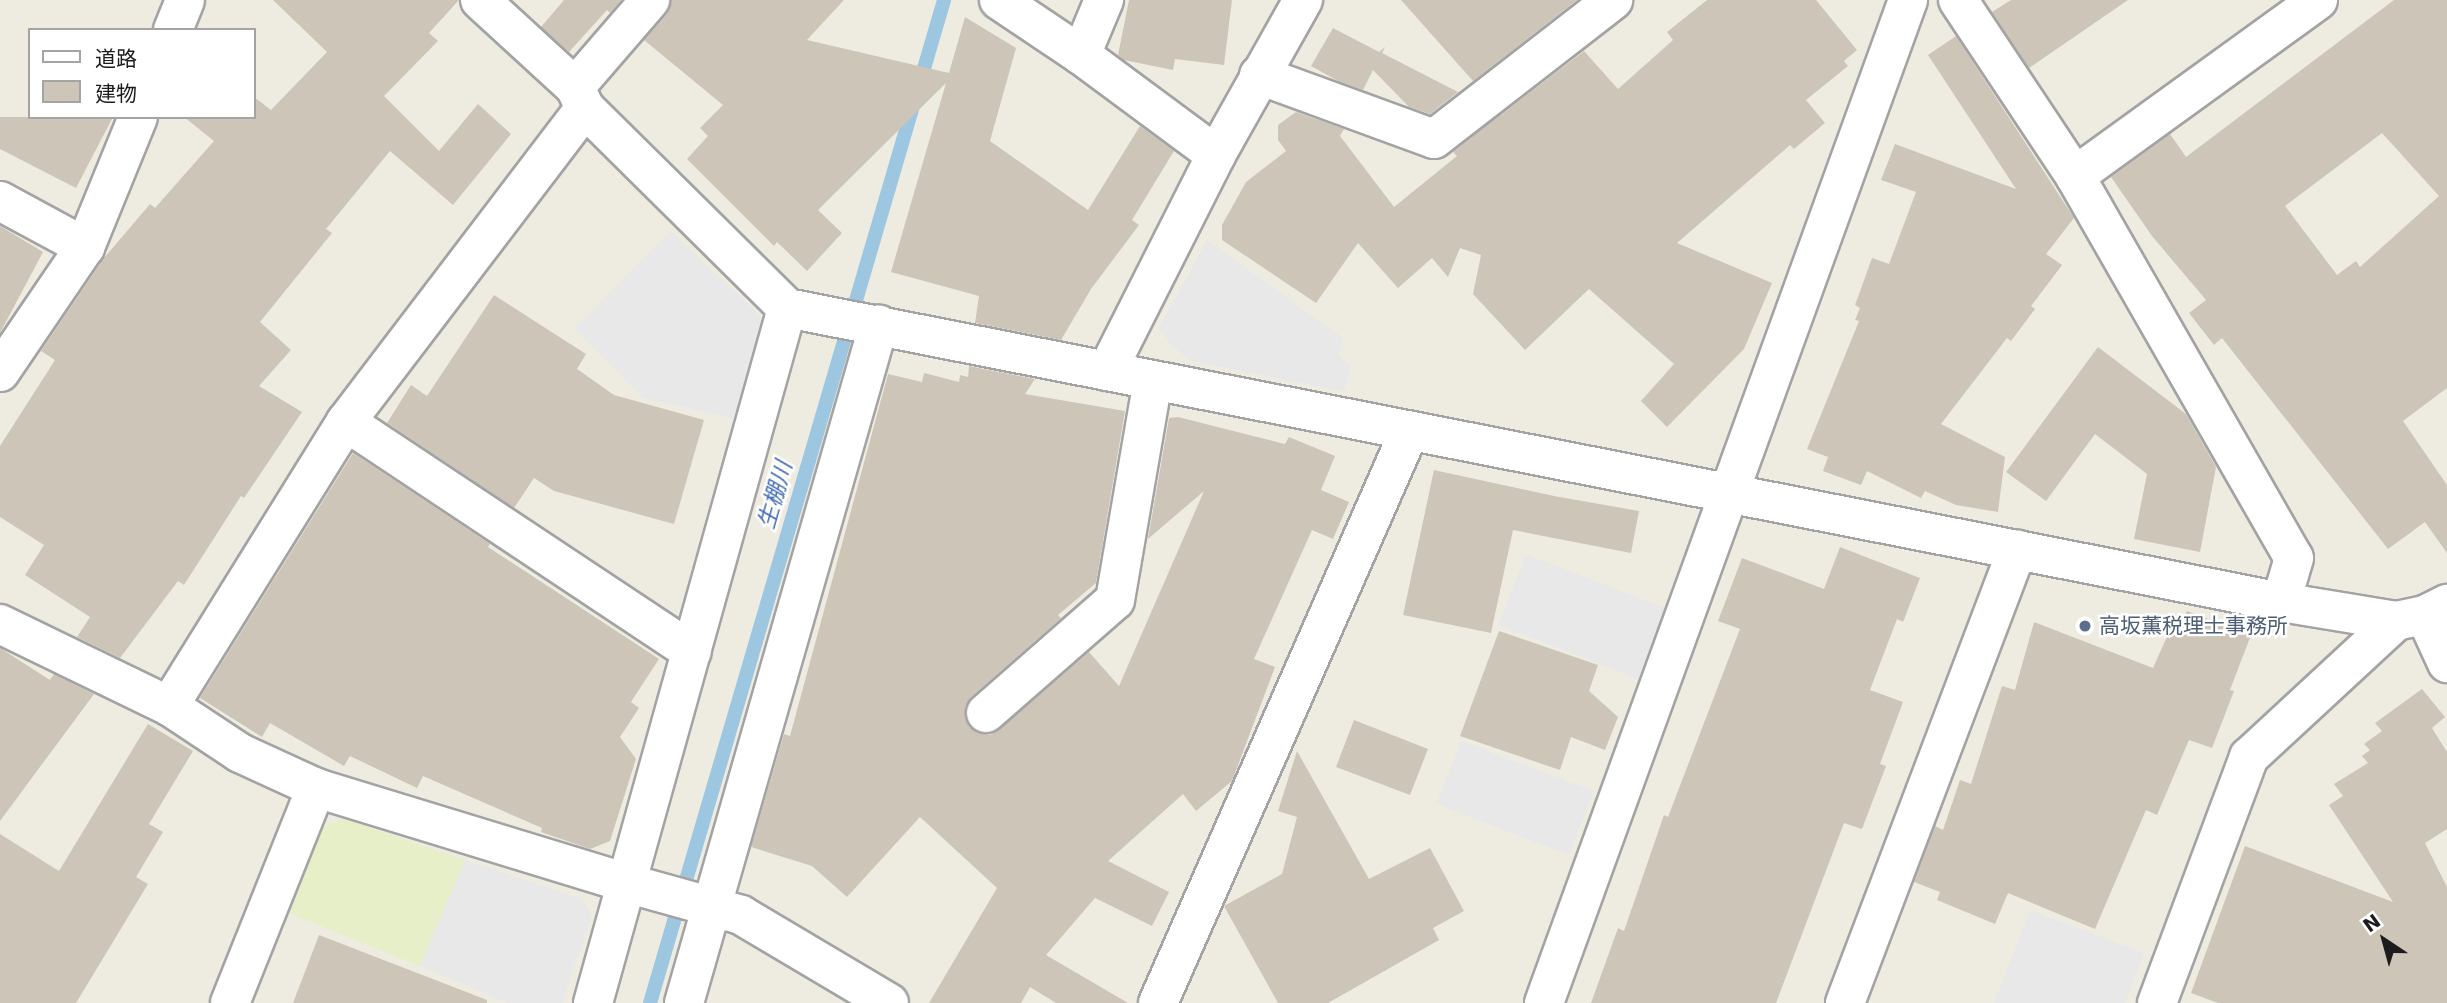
<!DOCTYPE html>
<html>
<head>
<meta charset="utf-8">
<style>
	body { margin:0 }
	#map { position:relative; width:2447px; height:1003px; overflow:hidden; background:#eeece0; font-family:"DejaVu Sans","Noto Sans JP",sans-serif }
	div>[style] { position:absolute }
	.farmland>* { inset:0; background:#e7efc9 }
	.parking>* { inset:0; background:#e8e8e8 }
	.stream>* { height:14px; margin:-7px; padding:0 7px; transform-origin:7px; border-radius:7px; background:#9dc7e0 }
	.building>* { inset:0; background:#cec5b9 }
	.roads { filter:drop-shadow(2px 0 #a3a3a3) drop-shadow(-2px 0 #a3a3a3) drop-shadow(0 2px #a3a3a3) drop-shadow(0 -2px #a3a3a3) }
	.minor>* { height:38px; margin:-19px; padding:0 19px; transform-origin:19px; border-radius:19px; background:#fff }
	.dots>* { width:19px; height:19px; translate:-50% -50%; box-sizing:border-box; border:4px solid #fff; border-radius:50% }
	span { translate:-50% -50%; white-space:nowrap; text-align:center; line-height:1.15; -webkit-text-stroke:5px #fff; paint-order:stroke }
	.service-label { font-size:21px; color:#4e5e75 }
	.left { translate:0 -50%; text-align:left }
	.water-label { font-size:23px; color:#426ab2; font-style:italic }
	.legend { position:absolute; left:28px; top:28px; width:228px; height:91px; box-sizing:border-box; background:#fff; border:2px solid #a4a4a4; margin:0; padding:9px 12px; list-style:none; font-size:21px; color:#1c1c1c }
	.legend li { display:flex; align-items:center; gap:14px; height:35px }
	.legend b { width:35px; border:2px solid #a4a4a4 }
	.north { position:absolute; left:2349px; top:905px; width:70px; height:70px; -webkit-text-stroke:5px #fff; paint-order:stroke; rotate:324deg; font-size:19px; font-weight:700; line-height:28px; text-align:center; color:#1c1c1c }
	.north::after { content:''; display:block; margin:auto; width:24px; height:32px; background:#1c1c1c; clip-path:polygon(50% 0,100% 100%,50% 72%,0 100%) }
</style>
</head>
<body>
<div id="map">
	<div class="farmland">
		<i style="clip-path:polygon(344px 819px,465px 860px,420px 966px,289px 913px,324px 827px)"></i>
	</div>
	<div class="parking">
		<i style="clip-path:polygon(671px 231px,758px 314px,765px 327px,733px 418px,643px 398px,575px 328px)"></i>
		<i style="clip-path:polygon(1207px 240px,1343px 338px,1339px 355px,1350px 366px,1345px 392px,1191px 361px,1170px 344px,1159px 327px)"></i>
		<i style="clip-path:polygon(1526px 554px,1665px 608px,1638px 679px,1498px 625px)"></i>
		<i style="clip-path:polygon(1461px 741px,1594px 791px,1569px 855px,1436px 804px)"></i>
		<i style="clip-path:polygon(465px 860px,582px 899px,592px 916px,562px 1003px,507px 1003px,420px 966px)"></i>
		<i style="clip-path:polygon(2030px 910px,2144px 953px,2125px 1003px,1994px 1003px)"></i>
	</div>
	<div class="stream">
		<i style="left:650px;top:1003px;width:1045px;rotate:-73.66deg"></i>
	</div>
	<div class="building">
		<i style="clip-path:polygon(273px 0,459px 0,429px 33px,438px 41px,384px 96px,439px 151px,478px 104px,511px 134px,453px 205px,390px 151px,326px 229px,332px 233px,260px 322px,291px 350px,259px 386px,302px 412px,244px 498px,241px 496px,184px 585px,178px 581px,120px 658px,77px 637px,90px 617px,25px 575px,44px 545px,0 517px,0 446px,55px 360px,41px 351px,104px 258px,150px 204px,155px 208px,214px 141px,184px 117px,254px 117px,254px 97px,271px 110px,327px 52px)"></i>
		<i style="clip-path:polygon(564px 0,621px 0,610px 13px,607px 10px,569px 52px,541px 27px)"></i>
		<i style="clip-path:polygon(671px 0,844px 0,807px 40px,949px 73px,965px 17px,1016px 48px,990px 141px,1088px 210px,1140px 126px,1174px 151px,1132px 220px,1139px 225px,1091px 289px,1061px 340px,975px 323px,979px 296px,891px 272px,946px 83px,818px 210px,842px 233px,807px 271px,777px 242px,774px 246px,687px 159px,708px 136px,700px 128px,723px 105px,644px 40px,667px 14px)"></i>
		<i style="clip-path:polygon(1129px 0,1232px 0,1224px 65px,1175px 59px,1173px 70px,1124px 60px,1118px 55px)"></i>
		<i style="clip-path:polygon(1401px 0,1577px 0,1473px 81px)"></i>
		<i style="clip-path:polygon(1707px 0,1816px 0,1857px 50px,1844px 61px,1848px 66px,1806px 100px,1825px 123px,1794px 149px,1790px 145px,1677px 243px,1772px 283px,1744px 349px,1667px 427px,1641px 401px,1674px 364px,1589px 289px,1525px 350px,1473px 294px,1481px 255px,1460px 248px,1448px 277px,1432px 258px,1398px 288px,1358px 243px,1316px 303px,1222px 240px,1222px 225px,1246px 182px,1286px 151px,1278px 140px,1278px 125px,1296px 112px,1344px 129px,1340px 136px,1394px 207px,1457px 156px,1453px 152px,1501px 114px,1505px 116px,1502px 114px,1584px 51px,1618px 89px,1673px 40px,1667px 32px)"></i>
		<i style="clip-path:polygon(2011px 0,2128px 0,2029px 68px,1992px 12px)"></i>
		<i style="clip-path:polygon(evenodd,2394px 0,2447px 0,2447px 388px,2403px 421px,2447px 485px,2447px 553px,2425px 522px,2388px 549px,2222px 338px,2214px 345px,2189px 313px,2206px 300px,2152px 236px,2111px 177px,2170px 134px,2186px 157px,2394px 0,2382px 133px,2439px 196px,2360px 267px,2356px 261px,2337px 275px,2285px 206px,2382px 133px)"></i>
		<i style="clip-path:polygon(1333px 28px,1379px 52px,1385px 47px,1382px 53px,1458px 92px,1430px 114px,1409px 107px,1373px 70px,1363px 90px,1338px 81px,1311px 66px)"></i>
		<i style="clip-path:polygon(1956px 36px,2074px 218px,2046px 254px,2062px 265px,2031px 306px,2035px 309px,2011px 341px,2007px 338px,1941px 424px,2005px 457px,1998px 512px,1956px 505px,1925px 491px,1921px 498px,1867px 471px,1861px 485px,1823px 471px,1828px 457px,1807px 449px,1859px 321px,1855px 320px,1860px 308px,1855px 305px,1872px 258px,1889px 264px,1916px 192px,1881px 180px,1895px 144px,2016px 189px,1928px 55px)"></i>
		<i style="clip-path:polygon(0 117px,113px 117px,76px 188px,0 149px)"></i>
		<i style="clip-path:polygon(0 226px,43px 252px,0 333px)"></i>
		<i style="clip-path:polygon(494px 295px,586px 354px,577px 369px,614px 395px,704px 420px,674px 524px,554px 491px,534px 478px,514px 508px,387px 423px,411px 385px,427px 396px)"></i>
		<i style="clip-path:polygon(2098px 347px,2186px 414px,2216px 467px,2200px 552px,2134px 539px,2147px 474px,2095px 434px,2046px 501px,2006px 472px)"></i>
		<i style="clip-path:polygon(969px 366px,1035px 379px,1025px 394px,1125px 411px,1096px 583px,1058px 615px,1061px 618px,971px 697px,965px 707px,965px 718px,969px 727px,978px 733px,990px 735px,1000px 729px,1089px 652px,1119px 686px,1204px 491px,1148px 539px,1169px 418px,1178px 417px,1285px 444px,1289px 437px,1335px 456px,1321px 490px,1349px 502px,1333px 539px,1312px 530px,1254px 659px,1275px 667px,1232px 781px,1196px 811px,1183px 794px,1108px 861px,1169px 892px,1152px 926px,1095px 898px,1046px 955px,1128px 1003px,1056px 1003px,1030px 987px,1021px 1003px,929px 1003px,997px 888px,920px 817px,847px 897px,812px 866px,751px 847px,784px 734px,790px 736px,888px 374px,922px 382px,924px 373px,959px 382px,960px 375px,968px 377px)"></i>
		<i style="clip-path:polygon(353px 453px,490px 544px,488px 547px,659px 659px,631px 702px,639px 708px,620px 737px,636px 759px,610px 841px,590px 849px,541px 832px,542px 828px,423px 776px,417px 788px,350px 756px,344px 766px,270px 723px,262px 737px,200px 698px)"></i>
		<i style="clip-path:polygon(1434px 470px,1554px 496px,1639px 511px,1631px 553px,1513px 530px,1491px 633px,1403px 615px)"></i>
		<i style="clip-path:polygon(1840px 547px,1920px 578px,1903px 622px,1897px 619px,1870px 690px,1903px 702px,1880px 764px,1886px 766px,1862px 829px,1844px 823px,1776px 1003px,1591px 1003px,1618px 928px,1624px 931px,1664px 815px,1668px 817px,1740px 629px,1718px 621px,1742px 558px,1824px 589px)"></i>
		<i style="clip-path:polygon(2187px 611px,2251px 635px,2230px 690px,2234px 691px,2212px 748px,2189px 740px,2157px 815px,2146px 810px,2095px 929px,2008px 893px,1995px 924px,1937px 900px,1940px 892px,1914px 882px,1935px 826px,1943px 830px,1960px 780px,1971px 784px,2002px 686px,2015px 690px,2034px 622px,2153px 668px,2173px 623px,2182px 625px)"></i>
		<i style="clip-path:polygon(1499px 631px,1598px 665px,1589px 691px,1618px 717px,1605px 750px,1571px 737px,1560px 770px,1460px 736px)"></i>
		<i style="clip-path:polygon(0 648px,50px 680px,54px 674px,94px 694px,0 821px)"></i>
		<i style="clip-path:polygon(2422px 689px,2445px 717px,2432px 728px,2447px 752px,2447px 829px,2425px 843px,2447px 887px,2447px 1003px,2218px 1003px,2191px 993px,2245px 846px,2393px 902px,2329px 805px,2343px 796px,2334px 784px,2368px 763px,2362px 756px,2370px 750px,2364px 744px,2382px 731px,2375px 723px)"></i>
		<i style="clip-path:polygon(1354px 720px,1428px 749px,1410px 795px,1336px 767px)"></i>
		<i style="clip-path:polygon(148px 724px,193px 751px,149px 824px,163px 832px,136px 877px,148px 884px,76px 1003px,0 1003px,0 834px,59px 871px)"></i>
		<i style="clip-path:polygon(1297px 751px,1369px 879px,1430px 848px,1464px 911px,1433px 928px,1439px 940px,1328px 1003px,1278px 1003px,1224px 906px,1282px 874px,1297px 817px,1278px 811px)"></i>
		<i style="clip-path:polygon(319px 935px,487px 1000px,487px 1003px,293px 1003px)"></i>
	</div>
	<div class="roads">
		<div class="minor">
			<i style="left:480px;top:0;width:129px;rotate:42.5deg"></i>
			<i style="left:575px;top:87px;width:23px;rotate:65deg"></i>
			<i style="left:585px;top:108px;width:284px;rotate:44.7deg"></i>
			<i style="left:787px;top:308px;width:1523px;rotate:11.13deg"></i>
			<i style="left:2281px;top:602px;width:117px;rotate:9.4deg"></i>
			<i style="left:2396px;top:621px;width:30px;rotate:-12deg"></i>
			<i style="left:2425px;top:615px;width:25px;rotate:-27deg"></i>
			<i style="left:999px;top:0;width:99px;rotate:33.9deg"></i>
			<i style="left:1081px;top:55px;width:168px;rotate:36.5deg"></i>
			<i style="left:1958px;top:0;width:211px;rotate:56.4deg"></i>
			<i style="left:2075px;top:176px;width:440px;rotate:60.2deg"></i>
			<i style="left:2294px;top:558px;width:46px;rotate:106.5deg"></i>
			<i style="left:173px;top:30px;width:32px;rotate:-68deg"></i>
			<i style="left:1081px;top:55px;width:60px;rotate:-67.3deg"></i>
			<i style="left:1259px;top:75px;width:186px;rotate:20.1deg"></i>
			<i style="left:1434px;top:139px;width:227px;rotate:-37.8deg"></i>
			<i style="left:575px;top:87px;width:115px;rotate:-49.2deg"></i>
			<i style="left:585px;top:108px;width:395px;rotate:127.3deg"></i>
			<i style="left:346px;top:422px;width:415px;rotate:33.6deg"></i>
			<i style="left:2075px;top:176px;width:300px;rotate:-35.9deg"></i>
			<i style="left:0;top:201px;width:97px;rotate:28.4deg"></i>
			<i style="left:1107px;top:371px;width:242px;rotate:-63.2deg"></i>
			<i style="left:1216px;top:155px;width:178px;rotate:-60.7deg"></i>
			<i style="left:0;top:372px;width:151px;rotate:-55.8deg"></i>
			<i style="left:85px;top:247px;width:140px;rotate:-67.8deg"></i>
			<i style="left:2425px;top:615px;width:53px;rotate:65.4deg"></i>
			<i style="left:0;top:624px;width:188px;rotate:25.9deg"></i>
			<i style="left:169px;top:706px;width:85px;rotate:33.5deg"></i>
			<i style="left:240px;top:753px;width:84px;rotate:24.7deg"></i>
			<i style="left:169px;top:706px;width:335px;rotate:-58.1deg"></i>
			<i style="left:986px;top:713px;width:171px;rotate:-41.2deg"></i>
			<i style="left:1115px;top:600px;width:223px;rotate:-80.2deg"></i>
			<i style="left:230px;top:1003px;width:232px;rotate:-68.2deg"></i>
			<i style="left:316px;top:788px;width:324px;rotate:17deg"></i>
			<i style="left:626px;top:883px;width:119px;rotate:15.5deg"></i>
			<i style="left:741px;top:915px;width:172px;rotate:30.7deg"></i>
			<i style="left:593px;top:1003px;width:722px;rotate:-74.4deg"></i>
			<i style="left:684px;top:1003px;width:706px;rotate:-73.98deg"></i>
			<i style="left:1158px;top:1003px;width:624px;rotate:-66.27deg"></i>
			<i style="left:1544px;top:1003px;width:1067px;rotate:-70.05deg"></i>
			<i style="left:1845px;top:1003px;width:485px;rotate:-69.2deg"></i>
			<i style="left:2157px;top:1003px;width:263px;rotate:-69.5deg"></i>
			<i style="left:2249px;top:757px;width:200px;rotate:-42.8deg"></i>
		</div>
	</div>
	<div class="dots">
		<i style="left:2085px;top:626px;background:#5c6f8a"></i>
	</div>
	<div class="service-label">
		<span class="left" style="left:2099px;top:626px">高坂薫税理士事務所</span>
	</div>
	<div class="water-label">
		<span style="left:775px;top:495px;rotate:-74deg">生棚川</span>
	</div>
	<ul class="legend">
	<li><b style="height:9px;background:#fff"></b>道路</li>
	<li><b style="height:19px;background:#cec5b9"></b>建物</li>
	</ul>
	<div class="north">N</div>
</div>
</body>
</html>
